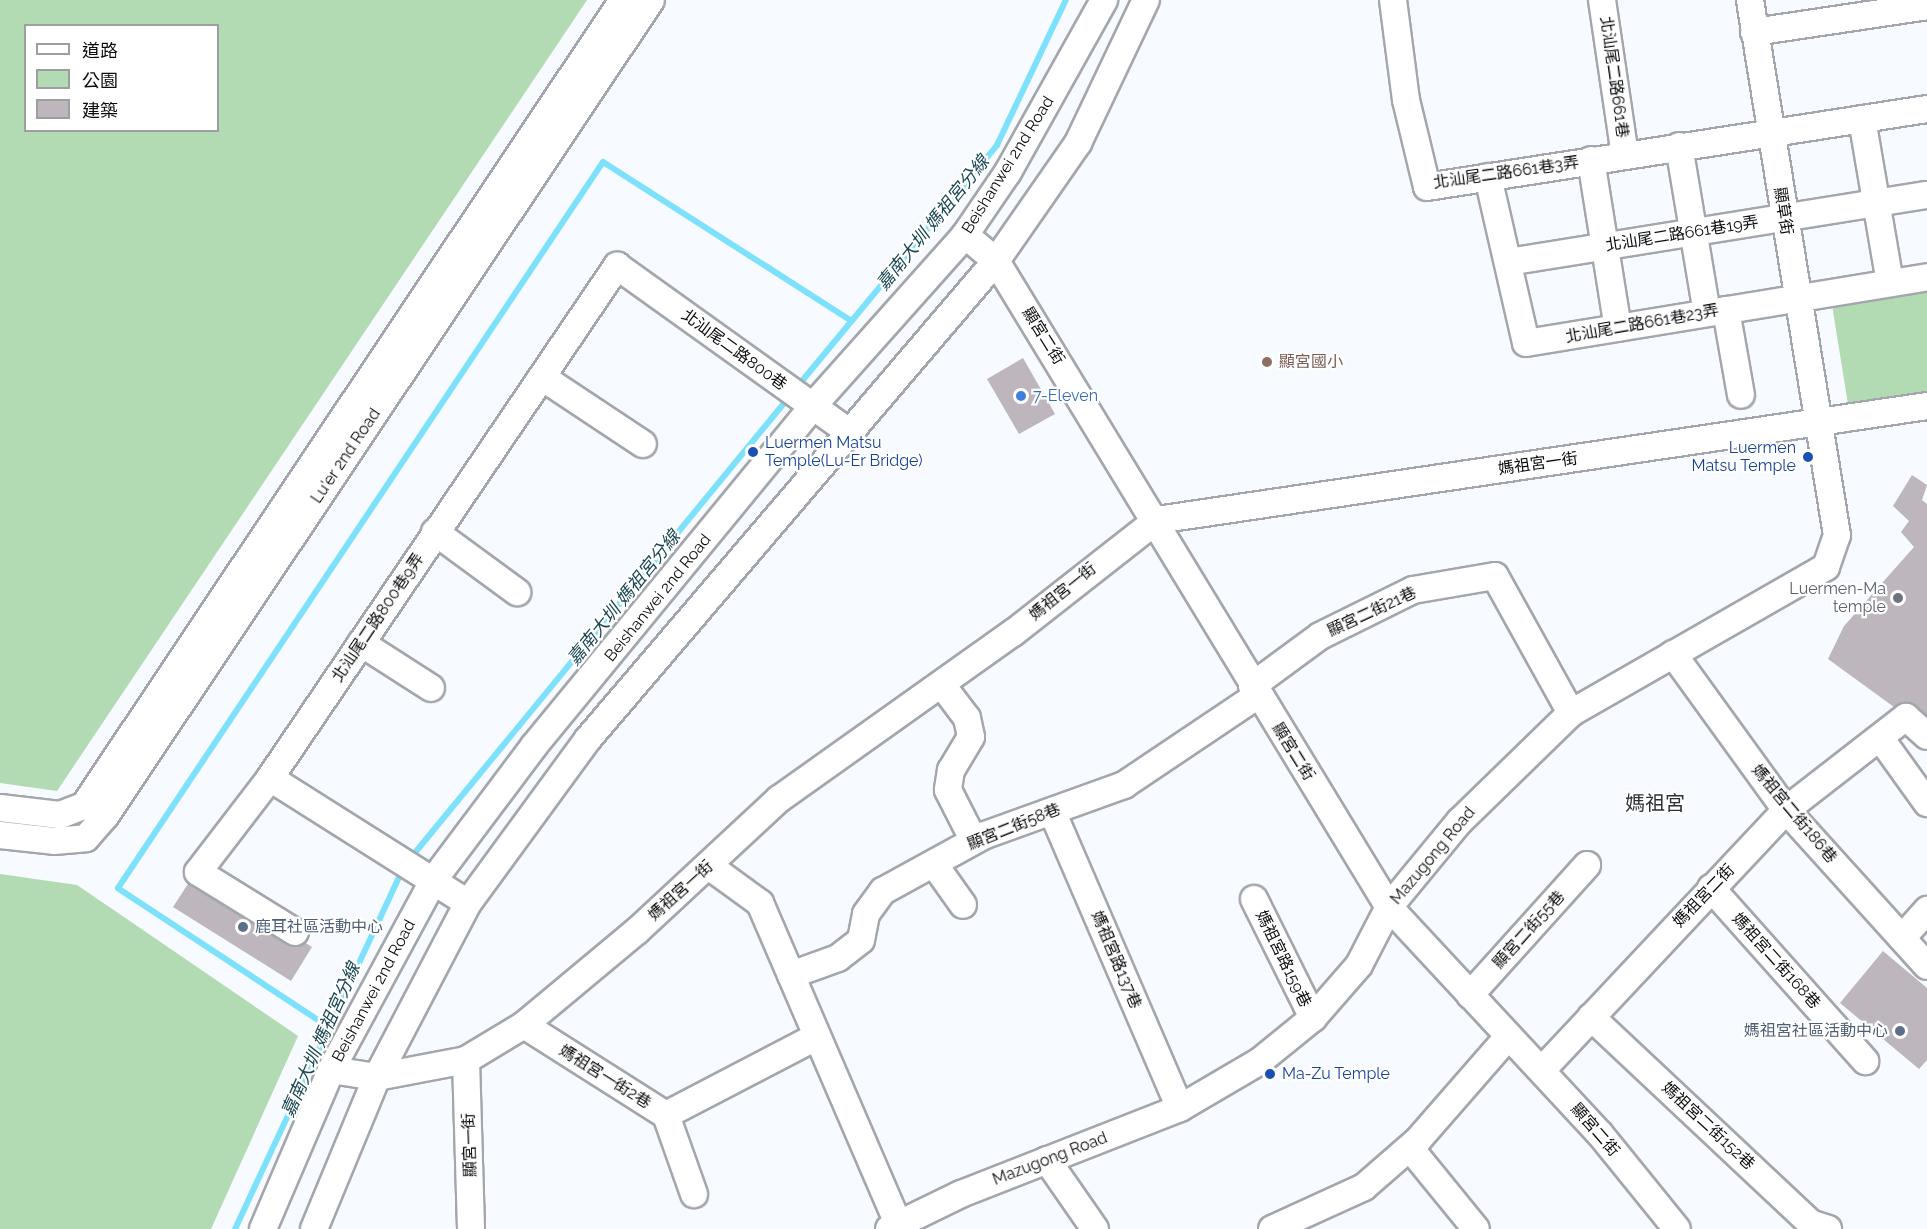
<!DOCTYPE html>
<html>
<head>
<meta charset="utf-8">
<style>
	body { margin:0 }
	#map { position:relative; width:1927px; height:1229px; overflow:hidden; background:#f7fafe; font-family:Raleway,"Noto Sans TC",sans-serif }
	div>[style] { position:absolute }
	.green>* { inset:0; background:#b2dab3 }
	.stream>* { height:6px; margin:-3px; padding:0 3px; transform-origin:3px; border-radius:3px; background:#7de1fb }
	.building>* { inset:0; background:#bdb6bc }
	.roads { filter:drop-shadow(2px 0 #a3a7ad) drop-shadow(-2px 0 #a3a7ad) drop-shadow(0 2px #a3a7ad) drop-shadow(0 -2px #a3a7ad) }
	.minor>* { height:26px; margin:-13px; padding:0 13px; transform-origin:13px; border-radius:13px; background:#fff }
	.dots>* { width:16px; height:16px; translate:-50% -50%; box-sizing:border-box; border:3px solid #fff; border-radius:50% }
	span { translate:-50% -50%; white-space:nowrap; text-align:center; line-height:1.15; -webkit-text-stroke:4.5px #fff; paint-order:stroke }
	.street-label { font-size:16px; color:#0b0c0e }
	.education-label { font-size:16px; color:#785e54 }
	.left { translate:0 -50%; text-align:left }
	.shop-label { font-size:16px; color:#366cbe }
	.transit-label { font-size:16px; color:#164399 }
	.right { translate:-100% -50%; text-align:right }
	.worship-label { font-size:16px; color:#5b616d }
	.service-label { font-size:16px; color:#4e5e75 }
	.water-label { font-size:18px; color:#1b4853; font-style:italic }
	.quarter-label { font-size:20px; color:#2d3035 }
	.legend { position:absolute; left:24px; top:24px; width:195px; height:108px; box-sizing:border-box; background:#fff; border:2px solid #9d9e9f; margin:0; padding:8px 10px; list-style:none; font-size:18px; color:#0b0c0e }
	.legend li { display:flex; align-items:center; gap:12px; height:30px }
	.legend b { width:30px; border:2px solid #9d9e9f }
</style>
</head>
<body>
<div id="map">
	<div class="green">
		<i style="clip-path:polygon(evenodd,0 0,587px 0,57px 791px,0 783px,0 0,26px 26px,218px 26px,218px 130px,26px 130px,26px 26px)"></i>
		<i style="clip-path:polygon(1927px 287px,1927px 392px,1848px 404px,1832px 305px)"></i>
		<i style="clip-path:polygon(0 874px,77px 885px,298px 1036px,211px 1229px,0 1229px)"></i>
	</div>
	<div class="stream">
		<i style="left:797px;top:387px;width:314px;rotate:-50.4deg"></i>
		<i style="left:997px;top:145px;width:161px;rotate:-64.6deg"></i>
		<i style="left:409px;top:860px;width:599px;rotate:-50.62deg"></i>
		<i style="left:327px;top:1026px;width:250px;rotate:-146.6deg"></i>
		<i style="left:118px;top:888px;width:873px;rotate:-56.26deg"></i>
		<i style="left:603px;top:162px;width:295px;rotate:32.6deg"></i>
		<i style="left:235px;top:1229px;width:398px;rotate:-65deg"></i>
	</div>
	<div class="building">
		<i style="clip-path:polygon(1023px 358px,1055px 414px,1019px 434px,987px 379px)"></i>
		<i style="clip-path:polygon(1912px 475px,1927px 485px,1922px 500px,1927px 504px,1927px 731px,1828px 659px,1844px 626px,1914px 547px,1901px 532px,1909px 521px,1893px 506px)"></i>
		<i style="clip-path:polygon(195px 873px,312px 947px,291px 981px,173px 907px)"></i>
		<i style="clip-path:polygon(1883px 951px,1927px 988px,1927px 1060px,1919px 1069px,1840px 1003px)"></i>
	</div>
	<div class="roads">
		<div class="minor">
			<i style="left:1393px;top:0;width:101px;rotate:82.6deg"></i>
			<i style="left:1406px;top:100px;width:89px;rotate:76.4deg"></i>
			<i style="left:1427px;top:187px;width:506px;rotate:-8.87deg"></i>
			<i style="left:1602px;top:0;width:157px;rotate:81.6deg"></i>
			<i style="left:1754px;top:32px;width:175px;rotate:-8.5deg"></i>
			<i style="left:1862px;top:119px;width:166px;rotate:80.3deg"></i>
			<i style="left:1679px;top:146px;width:169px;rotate:80.5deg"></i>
			<i style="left:1591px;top:160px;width:170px;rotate:80.9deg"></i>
			<i style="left:1488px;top:177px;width:170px;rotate:77.1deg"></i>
			<i style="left:1526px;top:343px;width:406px;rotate:-9.3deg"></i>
			<i style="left:965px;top:235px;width:40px;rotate:40deg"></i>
			<i style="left:996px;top:261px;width:756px;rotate:58.69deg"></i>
			<i style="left:1389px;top:907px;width:310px;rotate:47.1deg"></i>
			<i style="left:1600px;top:1134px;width:122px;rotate:51deg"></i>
			<i style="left:1508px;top:262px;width:424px;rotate:-9.1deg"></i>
			<i style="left:1726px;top:310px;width:86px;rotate:80deg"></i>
			<i style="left:542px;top:377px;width:121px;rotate:33.6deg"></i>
			<i style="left:435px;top:532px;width:102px;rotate:36.2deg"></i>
			<i style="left:361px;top:643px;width:83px;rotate:32.7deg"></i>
			<i style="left:1673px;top:654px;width:193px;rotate:54.1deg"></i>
			<i style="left:1786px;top:810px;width:210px;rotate:47.9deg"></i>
			<i style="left:942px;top:685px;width:41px;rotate:52.9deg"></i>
			<i style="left:967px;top:718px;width:19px;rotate:78deg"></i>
			<i style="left:971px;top:737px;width:39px;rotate:121deg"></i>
			<i style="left:951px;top:770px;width:20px;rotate:99deg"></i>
			<i style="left:948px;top:790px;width:57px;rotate:63deg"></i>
			<i style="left:1252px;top:686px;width:84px;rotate:-36.3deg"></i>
			<i style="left:1320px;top:636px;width:104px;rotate:-26.3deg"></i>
			<i style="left:1413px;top:590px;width:83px;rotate:-9.7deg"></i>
			<i style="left:1495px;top:576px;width:157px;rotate:61deg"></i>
			<i style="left:1881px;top:739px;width:79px;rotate:54.3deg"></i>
			<i style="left:270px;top:778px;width:234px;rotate:32.3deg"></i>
			<i style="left:0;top:808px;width:60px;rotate:6.7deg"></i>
			<i style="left:60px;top:815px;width:26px;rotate:-21deg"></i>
			<i style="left:84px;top:806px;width:970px;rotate:-56.23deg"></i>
			<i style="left:1052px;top:811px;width:323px;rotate:66.7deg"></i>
			<i style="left:0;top:835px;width:54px;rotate:6.3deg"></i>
			<i style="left:54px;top:841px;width:32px;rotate:-5deg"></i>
			<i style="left:86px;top:838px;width:30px;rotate:-49deg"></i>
			<i style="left:106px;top:815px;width:980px;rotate:-56.23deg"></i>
			<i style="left:934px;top:864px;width:50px;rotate:54.7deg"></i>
			<i style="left:709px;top:866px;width:63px;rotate:36deg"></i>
			<i style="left:760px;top:903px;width:349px;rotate:66.7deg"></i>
			<i style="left:1711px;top:888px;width:232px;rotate:48.3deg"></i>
			<i style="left:1254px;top:899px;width:133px;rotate:63.6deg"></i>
			<i style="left:295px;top:932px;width:114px;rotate:-148.3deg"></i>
			<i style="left:198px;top:872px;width:118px;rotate:-52.5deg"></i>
			<i style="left:270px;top:778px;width:619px;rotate:-55.87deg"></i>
			<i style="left:617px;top:266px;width:289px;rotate:35.6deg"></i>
			<i style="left:1902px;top:938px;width:38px;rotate:-48deg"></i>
			<i style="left:791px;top:975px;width:50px;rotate:-19.9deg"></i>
			<i style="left:838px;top:958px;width:29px;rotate:-38deg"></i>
			<i style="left:861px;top:940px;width:26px;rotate:-79deg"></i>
			<i style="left:866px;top:914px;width:29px;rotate:-54deg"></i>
			<i style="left:883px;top:891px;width:116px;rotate:-28.8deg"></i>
			<i style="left:985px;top:835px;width:148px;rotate:-19.8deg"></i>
			<i style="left:1124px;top:785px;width:161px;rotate:-33.9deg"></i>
			<i style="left:1470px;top:995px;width:175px;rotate:-48deg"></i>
			<i style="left:1591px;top:1017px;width:301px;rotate:43.2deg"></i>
			<i style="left:1810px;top:1223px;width:19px;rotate:18deg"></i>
			<i style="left:524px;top:1025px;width:168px;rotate:32.4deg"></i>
			<i style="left:666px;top:1115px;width:167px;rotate:-27.5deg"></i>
			<i style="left:466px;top:1060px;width:169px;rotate:88.3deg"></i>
			<i style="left:331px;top:1070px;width:47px;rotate:8.7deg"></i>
			<i style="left:377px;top:1077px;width:91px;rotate:-10.8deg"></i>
			<i style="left:466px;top:1060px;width:68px;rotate:-31.1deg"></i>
			<i style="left:524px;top:1025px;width:147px;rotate:-39.8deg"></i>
			<i style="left:637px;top:931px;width:194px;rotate:-42.9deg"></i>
			<i style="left:779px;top:799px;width:287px;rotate:-35.4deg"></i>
			<i style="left:1013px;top:633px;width:183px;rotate:-38.1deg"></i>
			<i style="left:1157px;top:520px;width:778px;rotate:-8.42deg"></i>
			<i style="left:1542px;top:1070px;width:357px;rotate:-46.8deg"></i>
			<i style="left:1786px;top:810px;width:152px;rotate:-37.8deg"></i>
			<i style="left:1906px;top:717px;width:28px;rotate:42deg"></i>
			<i style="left:666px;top:1115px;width:84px;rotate:70.5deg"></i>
			<i style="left:1410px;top:1148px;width:104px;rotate:50.8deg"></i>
			<i style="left:1047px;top:1160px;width:84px;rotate:55.2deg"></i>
			<i style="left:263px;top:1229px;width:173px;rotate:-66.8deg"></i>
			<i style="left:331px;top:1070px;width:218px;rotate:-61.6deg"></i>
			<i style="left:435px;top:878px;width:165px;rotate:-53.1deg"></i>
			<i style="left:534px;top:746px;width:438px;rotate:-50.6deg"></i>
			<i style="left:812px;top:407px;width:230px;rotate:-48.3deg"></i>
			<i style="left:965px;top:235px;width:76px;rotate:-55.7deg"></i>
			<i style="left:1008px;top:172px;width:197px;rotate:-60.8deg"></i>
			<i style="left:314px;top:1229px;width:165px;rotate:-67.5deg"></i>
			<i style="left:377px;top:1077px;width:196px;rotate:-62.4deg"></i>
			<i style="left:468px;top:903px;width:203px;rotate:-53.8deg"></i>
			<i style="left:588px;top:739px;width:628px;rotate:-49.52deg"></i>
			<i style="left:996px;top:261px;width:144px;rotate:-55.2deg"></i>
			<i style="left:1078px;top:143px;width:158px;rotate:-64.6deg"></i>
			<i style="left:889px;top:1229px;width:80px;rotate:-25.9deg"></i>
			<i style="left:961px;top:1194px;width:235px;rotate:-21.4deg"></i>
			<i style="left:1180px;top:1108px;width:93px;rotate:-30.4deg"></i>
			<i style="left:1260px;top:1061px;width:68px;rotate:-39.1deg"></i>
			<i style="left:1313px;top:1018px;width:70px;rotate:-49deg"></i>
			<i style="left:1359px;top:965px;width:65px;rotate:-62.7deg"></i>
			<i style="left:1389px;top:907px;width:112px;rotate:-50.5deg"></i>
			<i style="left:1460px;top:821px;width:155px;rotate:-44.2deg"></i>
			<i style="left:1571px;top:713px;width:294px;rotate:-29.8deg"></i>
			<i style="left:1826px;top:567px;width:34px;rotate:-71deg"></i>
			<i style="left:1837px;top:535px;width:542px;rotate:-99.24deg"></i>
			<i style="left:1272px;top:1229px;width:101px;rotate:-24.5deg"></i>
			<i style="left:1364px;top:1187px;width:72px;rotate:-41deg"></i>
			<i style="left:1418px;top:1140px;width:137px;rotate:-48.9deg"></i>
		</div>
	</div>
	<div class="dots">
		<i style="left:1267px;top:362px;background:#8d6e63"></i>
		<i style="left:1021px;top:396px;background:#3f7fe0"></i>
		<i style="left:753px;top:452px;background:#1a4fb4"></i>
		<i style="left:1808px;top:457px;background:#1a4fb4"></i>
		<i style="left:1898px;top:598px;background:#6b7280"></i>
		<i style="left:243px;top:927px;background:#5c6f8a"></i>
		<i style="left:1900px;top:1031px;background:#5c6f8a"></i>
		<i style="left:1270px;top:1074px;background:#1a4fb4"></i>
	</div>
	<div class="street-label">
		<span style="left:1614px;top:77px;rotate:82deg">北汕尾二路661巷</span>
		<span style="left:1008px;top:165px;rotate:-58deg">Beishanwei 2nd Road</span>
		<span style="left:1506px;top:173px;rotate:-8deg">北汕尾二路661巷3弄</span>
		<span style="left:1783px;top:211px;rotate:81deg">顯草街</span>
		<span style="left:1682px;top:234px;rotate:-9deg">北汕尾二路661巷19弄</span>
		<span style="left:1642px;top:324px;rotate:-10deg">北汕尾二路661巷23弄</span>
		<span style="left:1043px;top:336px;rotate:58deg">顯宮二街</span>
		<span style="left:734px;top:350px;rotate:36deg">北汕尾二路800巷</span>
		<span style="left:346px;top:456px;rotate:-56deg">Lu'er 2nd Road</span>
		<span style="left:1538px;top:464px;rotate:-8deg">媽祖宮一街</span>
		<span style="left:1063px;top:592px;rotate:-39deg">媽祖宮一街</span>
		<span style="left:658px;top:598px;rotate:-51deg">Beishanwei 2nd Road</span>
		<span style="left:1372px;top:612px;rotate:-25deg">顯宮二街21巷</span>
		<span style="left:378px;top:618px;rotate:-56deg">北汕尾二路800巷9弄</span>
		<span style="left:1293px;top:752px;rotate:58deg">顯宮二街</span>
		<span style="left:1794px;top:814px;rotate:50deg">媽祖宮二街186巷</span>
		<span style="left:1014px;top:827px;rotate:-22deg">顯宮二街58巷</span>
		<span style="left:1433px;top:856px;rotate:-50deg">Mazugong Road</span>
		<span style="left:681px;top:891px;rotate:-42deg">媽祖宮一街</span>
		<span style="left:1704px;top:896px;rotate:-46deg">媽祖宮二街</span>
		<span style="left:1529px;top:930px;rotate:-48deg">顯宮二街55巷</span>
		<span style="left:1283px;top:959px;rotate:64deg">媽祖宮路159巷</span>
		<span style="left:1116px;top:960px;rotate:67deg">媽祖宮路137巷</span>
		<span style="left:1776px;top:961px;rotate:48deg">媽祖宮二街168巷</span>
		<span style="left:374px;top:991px;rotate:-62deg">Beishanwei 2nd Road</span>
		<span style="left:605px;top:1077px;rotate:32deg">媽祖宮一街2巷</span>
		<span style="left:1708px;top:1126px;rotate:43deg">媽祖宮二街152巷</span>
		<span style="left:1595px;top:1130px;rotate:49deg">顯宮二街</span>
		<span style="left:470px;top:1145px;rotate:-92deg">顯宮一街</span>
		<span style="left:1050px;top:1159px;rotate:-21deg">Mazugong Road</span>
	</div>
	<div class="education-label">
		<span class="left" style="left:1279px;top:362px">顯宮國小</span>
	</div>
	<div class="shop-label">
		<span class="left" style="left:1033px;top:396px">7-Eleven</span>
	</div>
	<div class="transit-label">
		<span class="left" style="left:765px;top:452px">Luermen Matsu<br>Temple(Lu-Er Bridge)</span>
		<span class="right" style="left:1796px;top:457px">Luermen<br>Matsu Temple</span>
		<span class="left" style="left:1282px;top:1074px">Ma-Zu Temple</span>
	</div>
	<div class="worship-label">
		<span class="right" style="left:1886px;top:598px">Luermen-Ma<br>temple</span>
	</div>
	<div class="service-label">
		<span class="left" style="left:255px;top:927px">鹿耳社區活動中心</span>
		<span class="right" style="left:1888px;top:1031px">媽祖宮社區活動中心</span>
	</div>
	<div class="water-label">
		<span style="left:933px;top:223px;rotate:-51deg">嘉南大圳 媽祖宮分線</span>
		<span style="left:624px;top:598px;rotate:-51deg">嘉南大圳 媽祖宮分線</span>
		<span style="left:321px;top:1040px;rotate:-66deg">嘉南大圳 媽祖宮分線</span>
	</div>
	<div class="quarter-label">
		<span style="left:1655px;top:803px">媽祖宮</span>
	</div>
	<ul class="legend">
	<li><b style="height:8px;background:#fff"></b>道路</li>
	<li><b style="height:16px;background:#b2dab3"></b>公園</li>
	<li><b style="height:16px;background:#bdb6bc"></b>建築</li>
	</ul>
</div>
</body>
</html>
